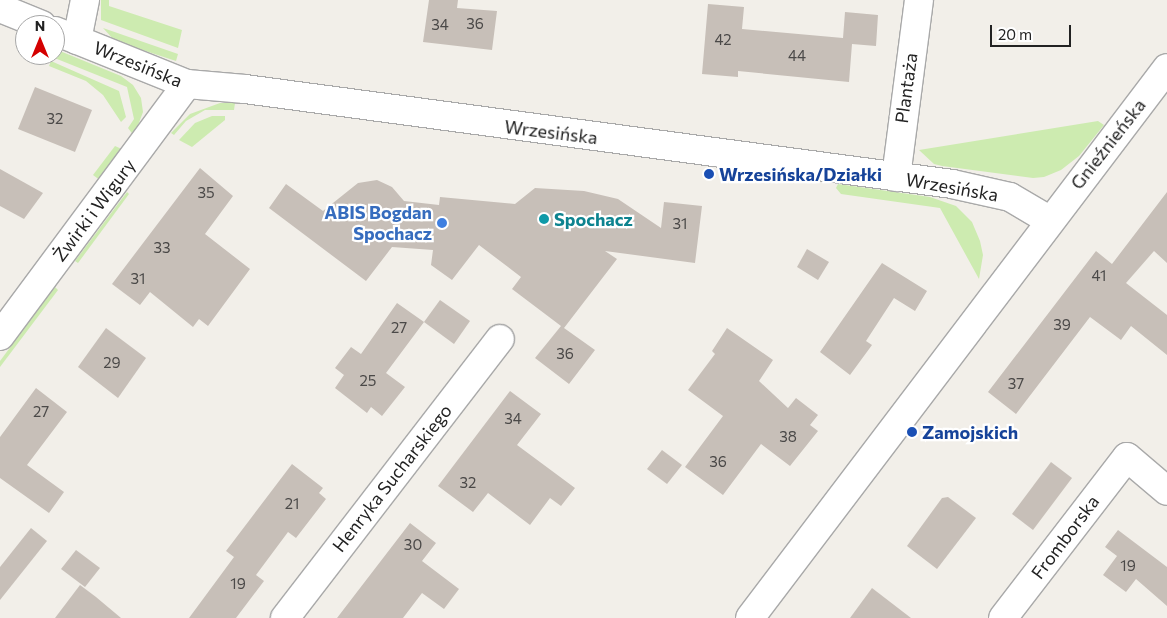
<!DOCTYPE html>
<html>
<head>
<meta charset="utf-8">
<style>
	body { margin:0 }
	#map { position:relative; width:1167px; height:618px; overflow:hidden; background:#f2efe9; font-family:Commissioner,sans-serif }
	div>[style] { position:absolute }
	.grass>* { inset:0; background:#cdebb0 }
	.building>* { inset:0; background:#c7bfb8 }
	.roads { filter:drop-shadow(1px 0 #a9a9a9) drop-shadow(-1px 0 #a9a9a9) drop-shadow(0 1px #a9a9a9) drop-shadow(0 -1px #a9a9a9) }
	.minor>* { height:28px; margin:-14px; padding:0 14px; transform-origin:14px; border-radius:14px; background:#fff }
	.dots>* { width:14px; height:14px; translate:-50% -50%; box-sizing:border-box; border:2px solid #fff; border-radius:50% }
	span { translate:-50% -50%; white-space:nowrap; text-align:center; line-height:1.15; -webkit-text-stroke:4.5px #fff; paint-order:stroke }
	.number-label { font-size:15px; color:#4b4948 }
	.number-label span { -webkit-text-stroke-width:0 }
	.street-label { font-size:18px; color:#222 }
	.transit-label { font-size:18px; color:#164399; font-weight:700 }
	.left { translate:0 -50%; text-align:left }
	.shop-label { font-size:18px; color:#366cbe; font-weight:700 }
	.right { translate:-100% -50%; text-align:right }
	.culture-label { font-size:18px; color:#0d838f; font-weight:700 }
	.north { position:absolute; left:15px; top:15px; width:50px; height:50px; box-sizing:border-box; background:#fff; border:1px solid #a7a7a7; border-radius:50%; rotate:0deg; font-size:14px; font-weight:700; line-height:20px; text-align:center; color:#222 }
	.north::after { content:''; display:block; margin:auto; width:18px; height:22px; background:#d40000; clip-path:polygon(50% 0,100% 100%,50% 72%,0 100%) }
	.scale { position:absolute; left:990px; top:25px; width:81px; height:22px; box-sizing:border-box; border:2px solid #222; border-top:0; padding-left:6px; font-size:15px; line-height:18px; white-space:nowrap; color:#222; -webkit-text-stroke:4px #fff; paint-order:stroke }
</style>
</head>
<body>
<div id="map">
	<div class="grass">
		<i style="clip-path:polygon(101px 0,109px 0,109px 6px,182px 30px,178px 48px,101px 20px)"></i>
		<i style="clip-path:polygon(103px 28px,178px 54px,176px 61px,115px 41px)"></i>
		<i style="clip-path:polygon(55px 49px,121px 76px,133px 85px,141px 98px,143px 112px,134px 136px,128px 128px,134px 119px,127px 87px,47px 55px,55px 55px)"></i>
		<i style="clip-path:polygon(51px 61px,119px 91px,126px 117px,121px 122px,103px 95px,86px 81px,49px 66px)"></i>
		<i style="clip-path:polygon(220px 103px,235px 103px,234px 110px,205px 110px,186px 121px,174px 135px,171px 133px,190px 114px)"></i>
		<i style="clip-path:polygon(212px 116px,225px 116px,225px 120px,192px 147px,179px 140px,195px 123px)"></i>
		<i style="clip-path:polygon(1098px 121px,1104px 125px,1079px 156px,1061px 170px,1044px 177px,1033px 178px,942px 166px,934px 164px,919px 150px)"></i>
		<i style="clip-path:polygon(115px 146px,124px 150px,101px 181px,93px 175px)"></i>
		<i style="clip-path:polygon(838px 184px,930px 197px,956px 206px,972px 222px,980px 241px,983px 255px,979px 279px,940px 208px,841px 194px,836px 188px)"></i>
		<i style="clip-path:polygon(127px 192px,129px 194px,78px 263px,75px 261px)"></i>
		<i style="clip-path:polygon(55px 287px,58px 290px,0 367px,0 361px)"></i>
	</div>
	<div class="building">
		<i style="clip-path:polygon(429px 0,458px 0,457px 8px,497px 11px,492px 50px,423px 42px)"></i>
		<i style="clip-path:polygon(708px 4px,744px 7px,742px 29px,843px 38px,845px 12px,878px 15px,876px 46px,852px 44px,849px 82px,738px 71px,738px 77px,702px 74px)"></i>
		<i style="clip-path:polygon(35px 87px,92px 110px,75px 152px,18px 129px)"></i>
		<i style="clip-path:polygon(200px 168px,233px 196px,205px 234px,250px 269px,208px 326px,199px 319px,193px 327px,150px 292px,140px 305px,112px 284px)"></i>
		<i style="clip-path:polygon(0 169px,43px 193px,24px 219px,0 206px)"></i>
		<i style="clip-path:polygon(377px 180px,392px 187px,404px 201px,439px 205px,440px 197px,515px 204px,535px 188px,584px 191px,618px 199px,661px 228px,664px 202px,702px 206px,695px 263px,605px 251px,617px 259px,564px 328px,595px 350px,569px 384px,535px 358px,561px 326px,512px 289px,521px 277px,479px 245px,452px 280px,431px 265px,433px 250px,392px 247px,366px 281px,269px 208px,286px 184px,323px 211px,358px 183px)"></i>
		<i style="clip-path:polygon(1167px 192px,1167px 263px,1154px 251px,1126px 283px,1167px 315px,1167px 355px,1131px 326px,1121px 340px,1090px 317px,1016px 414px,988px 392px,1096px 251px,1112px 264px)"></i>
		<i style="clip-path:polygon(807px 249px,829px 262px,818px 280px,797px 267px)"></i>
		<i style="clip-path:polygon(882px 263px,927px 291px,915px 311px,894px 298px,866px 341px,872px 345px,850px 375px,820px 352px)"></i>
		<i style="clip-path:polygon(440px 300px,470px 321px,454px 344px,424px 322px)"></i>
		<i style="clip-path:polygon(397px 303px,424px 322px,386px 373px,405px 387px,382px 416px,371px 407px,367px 413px,335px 388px,344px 375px,335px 368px,351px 347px,361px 354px)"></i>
		<i style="clip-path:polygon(106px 328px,146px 358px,118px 398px,78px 367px)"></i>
		<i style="clip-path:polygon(727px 328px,773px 360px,759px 381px,788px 408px,796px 398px,818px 415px,810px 425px,818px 431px,790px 466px,761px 444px,723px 495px,685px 467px,723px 416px,688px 390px,715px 354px,712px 351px)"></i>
		<i style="clip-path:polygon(36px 388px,67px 412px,27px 465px,64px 492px,49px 513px,0 478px,0 437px)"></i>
		<i style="clip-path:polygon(510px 391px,541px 414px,517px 445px,575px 488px,561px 506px,550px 498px,530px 525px,488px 493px,473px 512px,438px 486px)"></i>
		<i style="clip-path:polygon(662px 450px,682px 465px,667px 484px,647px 469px)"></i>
		<i style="clip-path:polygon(1051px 462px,1072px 478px,1033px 530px,1012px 514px)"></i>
		<i style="clip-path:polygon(292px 464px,323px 488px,319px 493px,326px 499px,296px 538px,288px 532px,256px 575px,264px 581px,236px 618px,189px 618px,234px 557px,226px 551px)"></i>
		<i style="clip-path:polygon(948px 497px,976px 518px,937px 569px,907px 546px,942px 498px)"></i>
		<i style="clip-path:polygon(410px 523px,436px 543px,422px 561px,459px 589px,444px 609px,422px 593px,403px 618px,337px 618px)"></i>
		<i style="clip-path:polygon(31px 528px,47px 541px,0 600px,0 567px)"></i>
		<i style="clip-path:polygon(1118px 530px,1167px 567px,1167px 606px,1136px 579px,1126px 592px,1103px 575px,1117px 556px,1105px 547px)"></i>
		<i style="clip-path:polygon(76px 550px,100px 568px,85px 587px,61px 569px)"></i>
		<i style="clip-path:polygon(80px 585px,96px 597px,121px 618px,55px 618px)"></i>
		<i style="clip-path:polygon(872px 588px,911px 618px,850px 618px)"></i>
	</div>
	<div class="roads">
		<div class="minor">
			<i style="left:0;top:8px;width:45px;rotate:22deg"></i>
			<i style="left:55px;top:31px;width:142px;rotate:21.9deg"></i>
			<i style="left:187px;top:84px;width:58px;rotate:4.9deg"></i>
			<i style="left:245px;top:89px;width:713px;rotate:7.65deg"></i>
			<i style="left:952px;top:184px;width:59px;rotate:12.6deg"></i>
			<i style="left:1010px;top:197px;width:45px;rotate:30.5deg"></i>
			<i style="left:77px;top:40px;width:41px;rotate:-78.7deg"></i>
			<i style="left:896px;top:177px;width:178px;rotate:-82.6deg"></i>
			<i style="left:0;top:336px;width:314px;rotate:-53.4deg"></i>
			<i style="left:285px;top:618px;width:352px;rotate:-52.4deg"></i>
			<i style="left:750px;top:618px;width:690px;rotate:-52.83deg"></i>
			<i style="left:1003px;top:618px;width:203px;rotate:-52.4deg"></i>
			<i style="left:1127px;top:457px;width:52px;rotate:40.4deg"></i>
		</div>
	</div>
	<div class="dots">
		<i style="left:709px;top:174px;background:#1a4fb4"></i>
		<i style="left:544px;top:219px;background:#0f9aa8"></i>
		<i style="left:442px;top:223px;background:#3f7fe0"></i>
		<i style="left:912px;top:432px;background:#1a4fb4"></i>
	</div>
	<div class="number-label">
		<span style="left:475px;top:24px">36</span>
		<span style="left:440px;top:25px">34</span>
		<span style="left:723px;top:40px">42</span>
		<span style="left:797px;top:56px">44</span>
		<span style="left:55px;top:119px">32</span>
		<span style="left:206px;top:193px">35</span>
		<span style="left:680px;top:224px">31</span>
		<span style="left:162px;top:248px">33</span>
		<span style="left:1099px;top:276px">41</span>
		<span style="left:138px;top:279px">31</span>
		<span style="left:1062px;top:325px">39</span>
		<span style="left:399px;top:328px">27</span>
		<span style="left:565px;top:354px">36</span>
		<span style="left:112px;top:363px">29</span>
		<span style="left:368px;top:381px">25</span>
		<span style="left:1016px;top:384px">37</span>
		<span style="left:41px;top:412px">27</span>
		<span style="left:513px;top:419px">34</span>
		<span style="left:788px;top:437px">38</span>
		<span style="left:718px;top:462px">36</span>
		<span style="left:468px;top:483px">32</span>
		<span style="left:292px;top:504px">21</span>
		<span style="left:413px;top:545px">30</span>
		<span style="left:1128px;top:566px">19</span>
		<span style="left:238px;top:584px">19</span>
	</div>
	<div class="street-label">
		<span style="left:138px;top:64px;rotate:22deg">Wrzesińska</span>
		<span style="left:906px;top:88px;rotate:-82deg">Plantaża</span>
		<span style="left:551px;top:132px;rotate:7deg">Wrzesińska</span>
		<span style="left:1108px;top:144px;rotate:-52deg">Gnieźnieńska</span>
		<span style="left:952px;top:187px;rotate:10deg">Wrzesińska</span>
		<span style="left:94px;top:210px;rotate:-53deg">Żwirki i Wigury</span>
		<span style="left:392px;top:478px;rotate:-52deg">Henryka Sucharskiego</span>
		<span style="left:1065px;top:537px;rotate:-53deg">Fromborska</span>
	</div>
	<div class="transit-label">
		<span class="left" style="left:719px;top:174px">Wrzesińska/Działki</span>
		<span class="left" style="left:922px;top:432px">Zamojskich</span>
	</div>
	<div class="shop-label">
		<span class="right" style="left:432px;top:223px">ABIS Bogdan<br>Spochacz</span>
	</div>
	<div class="culture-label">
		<span class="left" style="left:554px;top:219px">Spochacz</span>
	</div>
	<div class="north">N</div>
	<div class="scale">20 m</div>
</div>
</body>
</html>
